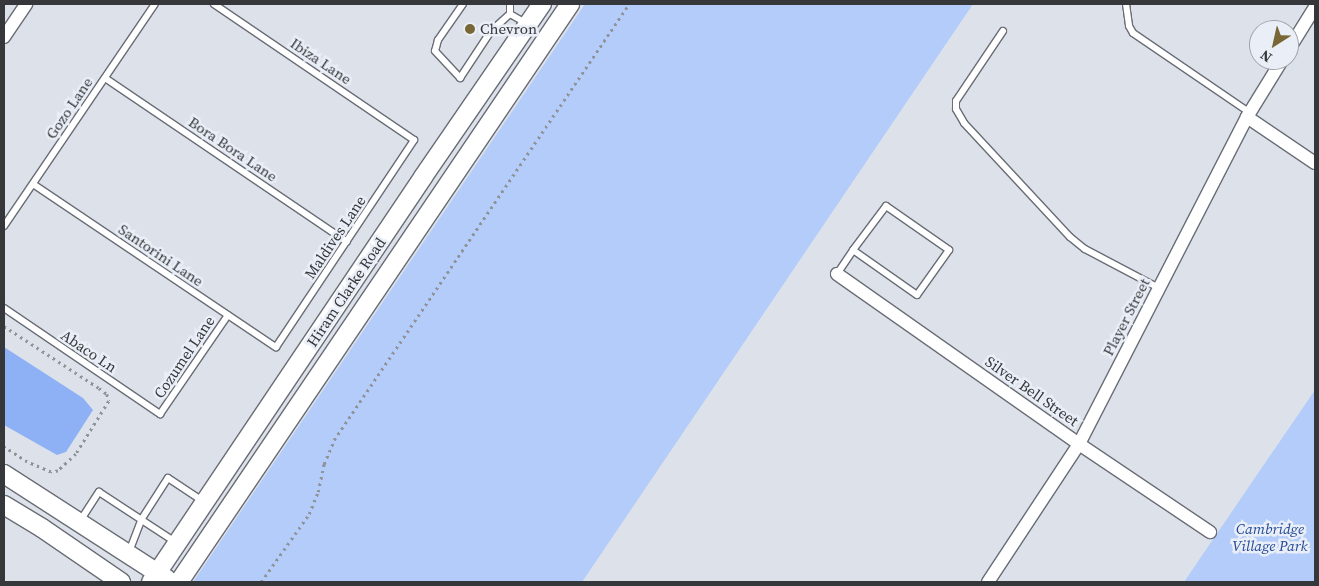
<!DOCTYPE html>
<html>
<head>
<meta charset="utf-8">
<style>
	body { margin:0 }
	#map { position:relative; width:1319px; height:586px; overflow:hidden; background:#dde1ea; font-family:"Source Serif 4",serif }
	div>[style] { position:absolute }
	.green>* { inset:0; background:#b3ccfa }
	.water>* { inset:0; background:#8db1f4 }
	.path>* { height:2.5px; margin-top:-1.25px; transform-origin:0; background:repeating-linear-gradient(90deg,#909399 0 2.5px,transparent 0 6.5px) }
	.roads { filter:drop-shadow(1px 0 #696d75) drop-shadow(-1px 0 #696d75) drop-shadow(0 1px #696d75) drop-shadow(0 -1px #696d75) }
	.lane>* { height:6px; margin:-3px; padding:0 3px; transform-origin:3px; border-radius:3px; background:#fff }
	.street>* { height:12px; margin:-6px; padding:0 6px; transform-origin:6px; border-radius:6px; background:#fff }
	.secondary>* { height:18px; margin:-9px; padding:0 9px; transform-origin:9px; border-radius:9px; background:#fff }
	.dots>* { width:14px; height:14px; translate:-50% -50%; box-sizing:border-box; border:2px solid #eaeff7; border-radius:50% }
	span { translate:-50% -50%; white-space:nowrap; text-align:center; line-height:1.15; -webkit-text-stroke:5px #eaeff7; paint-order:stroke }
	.poi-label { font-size:15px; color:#35373a }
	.left { translate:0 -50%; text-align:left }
	.street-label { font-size:15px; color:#35373a }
	.park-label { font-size:15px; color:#244a98; font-style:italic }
	.frame { position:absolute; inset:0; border:5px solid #35373a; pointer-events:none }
	.north { position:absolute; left:1249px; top:20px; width:50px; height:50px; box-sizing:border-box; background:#eaeff7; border:1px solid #a2a5ab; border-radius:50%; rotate:215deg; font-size:14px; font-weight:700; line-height:20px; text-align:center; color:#35373a }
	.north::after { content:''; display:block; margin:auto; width:18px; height:22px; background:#7a6736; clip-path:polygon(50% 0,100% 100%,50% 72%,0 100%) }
</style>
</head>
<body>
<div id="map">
	<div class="green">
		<i style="clip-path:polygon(585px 4px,973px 4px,582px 582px,193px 582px)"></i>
		<i style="clip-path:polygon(1315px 390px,1315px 582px,1184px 582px,1265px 463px)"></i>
	</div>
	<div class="water">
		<i style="clip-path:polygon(4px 347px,83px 398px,93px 410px,66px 452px,57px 455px,4px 425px)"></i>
	</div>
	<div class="path">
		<i style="left:4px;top:326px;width:113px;rotate:33.1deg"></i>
		<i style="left:99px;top:388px;width:10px;rotate:37deg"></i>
		<i style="left:107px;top:394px;width:7px;rotate:74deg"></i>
		<i style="left:109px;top:401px;width:62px;rotate:121.9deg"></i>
		<i style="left:76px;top:454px;width:25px;rotate:137deg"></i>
		<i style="left:58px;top:471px;width:7px;rotate:172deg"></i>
		<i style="left:51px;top:472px;width:26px;rotate:-157deg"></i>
		<i style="left:27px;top:462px;width:27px;rotate:-147deg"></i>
		<i style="left:261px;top:582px;width:83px;rotate:-54.8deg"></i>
		<i style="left:309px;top:514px;width:24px;rotate:-68deg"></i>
		<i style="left:318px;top:492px;width:29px;rotate:-78deg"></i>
		<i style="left:324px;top:464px;width:26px;rotate:-67deg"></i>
		<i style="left:334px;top:440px;width:526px;rotate:-55.92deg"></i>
	</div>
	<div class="roads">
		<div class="lane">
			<i style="left:463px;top:4px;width:44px;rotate:124.8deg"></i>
			<i style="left:438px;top:40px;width:11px;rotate:105deg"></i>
			<i style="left:435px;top:51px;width:37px;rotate:47deg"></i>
			<i style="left:460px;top:78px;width:56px;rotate:-56.6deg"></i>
			<i style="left:491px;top:31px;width:25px;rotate:-42deg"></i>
			<i style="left:510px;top:4px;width:10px;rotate:90deg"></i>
			<i style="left:510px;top:14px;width:20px;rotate:30deg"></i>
			<i style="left:1126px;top:4px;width:22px;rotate:82deg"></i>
			<i style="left:1129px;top:26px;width:8px;rotate:60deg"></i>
			<i style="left:1133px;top:33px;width:140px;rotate:34.3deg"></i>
			<i style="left:1003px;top:31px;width:84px;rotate:123.9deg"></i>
			<i style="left:956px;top:101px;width:8px;rotate:90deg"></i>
			<i style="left:956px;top:109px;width:16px;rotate:60deg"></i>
			<i style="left:964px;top:123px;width:156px;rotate:47.1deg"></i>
			<i style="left:1070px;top:237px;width:19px;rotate:39deg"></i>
			<i style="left:1085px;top:249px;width:84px;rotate:27.8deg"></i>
			<i style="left:105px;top:78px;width:292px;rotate:34.1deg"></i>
			<i style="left:33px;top:184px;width:293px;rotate:33.9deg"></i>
			<i style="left:276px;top:347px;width:249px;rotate:-56.3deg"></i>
			<i style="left:414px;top:140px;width:242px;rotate:-145.8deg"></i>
			<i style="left:4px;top:226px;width:268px;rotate:-55.8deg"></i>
			<i style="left:837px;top:274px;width:29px;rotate:-56deg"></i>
			<i style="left:853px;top:250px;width:55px;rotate:-53.1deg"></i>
			<i style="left:886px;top:206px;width:77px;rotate:34.9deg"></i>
			<i style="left:949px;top:250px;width:55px;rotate:125.4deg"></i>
			<i style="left:917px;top:295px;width:78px;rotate:-144.9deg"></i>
			<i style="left:4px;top:308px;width:189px;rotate:34.2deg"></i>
			<i style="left:160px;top:414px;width:120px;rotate:-55.5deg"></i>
			<i style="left:80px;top:521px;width:35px;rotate:-57deg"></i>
			<i style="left:99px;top:492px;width:93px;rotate:33.2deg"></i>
			<i style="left:129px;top:552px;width:34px;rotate:-69deg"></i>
			<i style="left:141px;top:520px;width:50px;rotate:-57.3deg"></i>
			<i style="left:168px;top:478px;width:43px;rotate:33.7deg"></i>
		</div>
		<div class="street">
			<i style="left:4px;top:37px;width:40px;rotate:-56deg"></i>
			<i style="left:1289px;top:49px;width:49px;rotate:-58.2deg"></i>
			<i style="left:1247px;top:117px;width:82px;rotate:34.1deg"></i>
			<i style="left:837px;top:274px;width:296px;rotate:35.1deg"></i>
			<i style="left:1079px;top:444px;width:158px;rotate:33.9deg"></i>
			<i style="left:988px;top:582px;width:165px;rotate:-56.6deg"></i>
			<i style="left:1079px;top:444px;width:368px;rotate:-62.8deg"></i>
			<i style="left:1247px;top:117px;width:67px;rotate:-58.4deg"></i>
		</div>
		<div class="secondary">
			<i style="left:4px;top:474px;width:194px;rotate:32.8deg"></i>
			<i style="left:4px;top:505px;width:44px;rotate:31.2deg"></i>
			<i style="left:42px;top:528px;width:96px;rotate:34.4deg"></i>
			<i style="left:151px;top:582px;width:488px;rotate:-56.1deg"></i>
			<i style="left:423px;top:177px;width:210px;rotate:-55.5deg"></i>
			<i style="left:179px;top:582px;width:698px;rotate:-55.92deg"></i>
		</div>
	</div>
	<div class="dots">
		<i style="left:470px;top:29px;background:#7a6736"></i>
	</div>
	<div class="poi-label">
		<span class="left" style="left:480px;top:29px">Chevron</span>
	</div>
	<div class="street-label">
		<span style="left:321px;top:61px;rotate:34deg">Ibiza Lane</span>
		<span style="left:69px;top:108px;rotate:-56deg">Gozo Lane</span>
		<span style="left:233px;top:149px;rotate:34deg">Bora Bora Lane</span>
		<span style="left:335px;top:237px;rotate:-56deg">Maldives Lane</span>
		<span style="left:161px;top:255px;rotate:34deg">Santorini Lane</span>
		<span style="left:346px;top:292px;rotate:-56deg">Hiram Clarke Road</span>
		<span style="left:1126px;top:317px;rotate:-63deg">Player Street</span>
		<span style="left:89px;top:351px;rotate:34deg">Abaco Ln</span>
		<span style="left:184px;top:357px;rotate:-56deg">Cozumel Lane</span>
		<span style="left:1032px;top:391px;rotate:35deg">Silver Bell Street</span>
	</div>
	<div class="park-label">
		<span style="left:1270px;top:537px">Cambridge<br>Village Park</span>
	</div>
	<div class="frame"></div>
	<div class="north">N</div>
</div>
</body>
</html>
